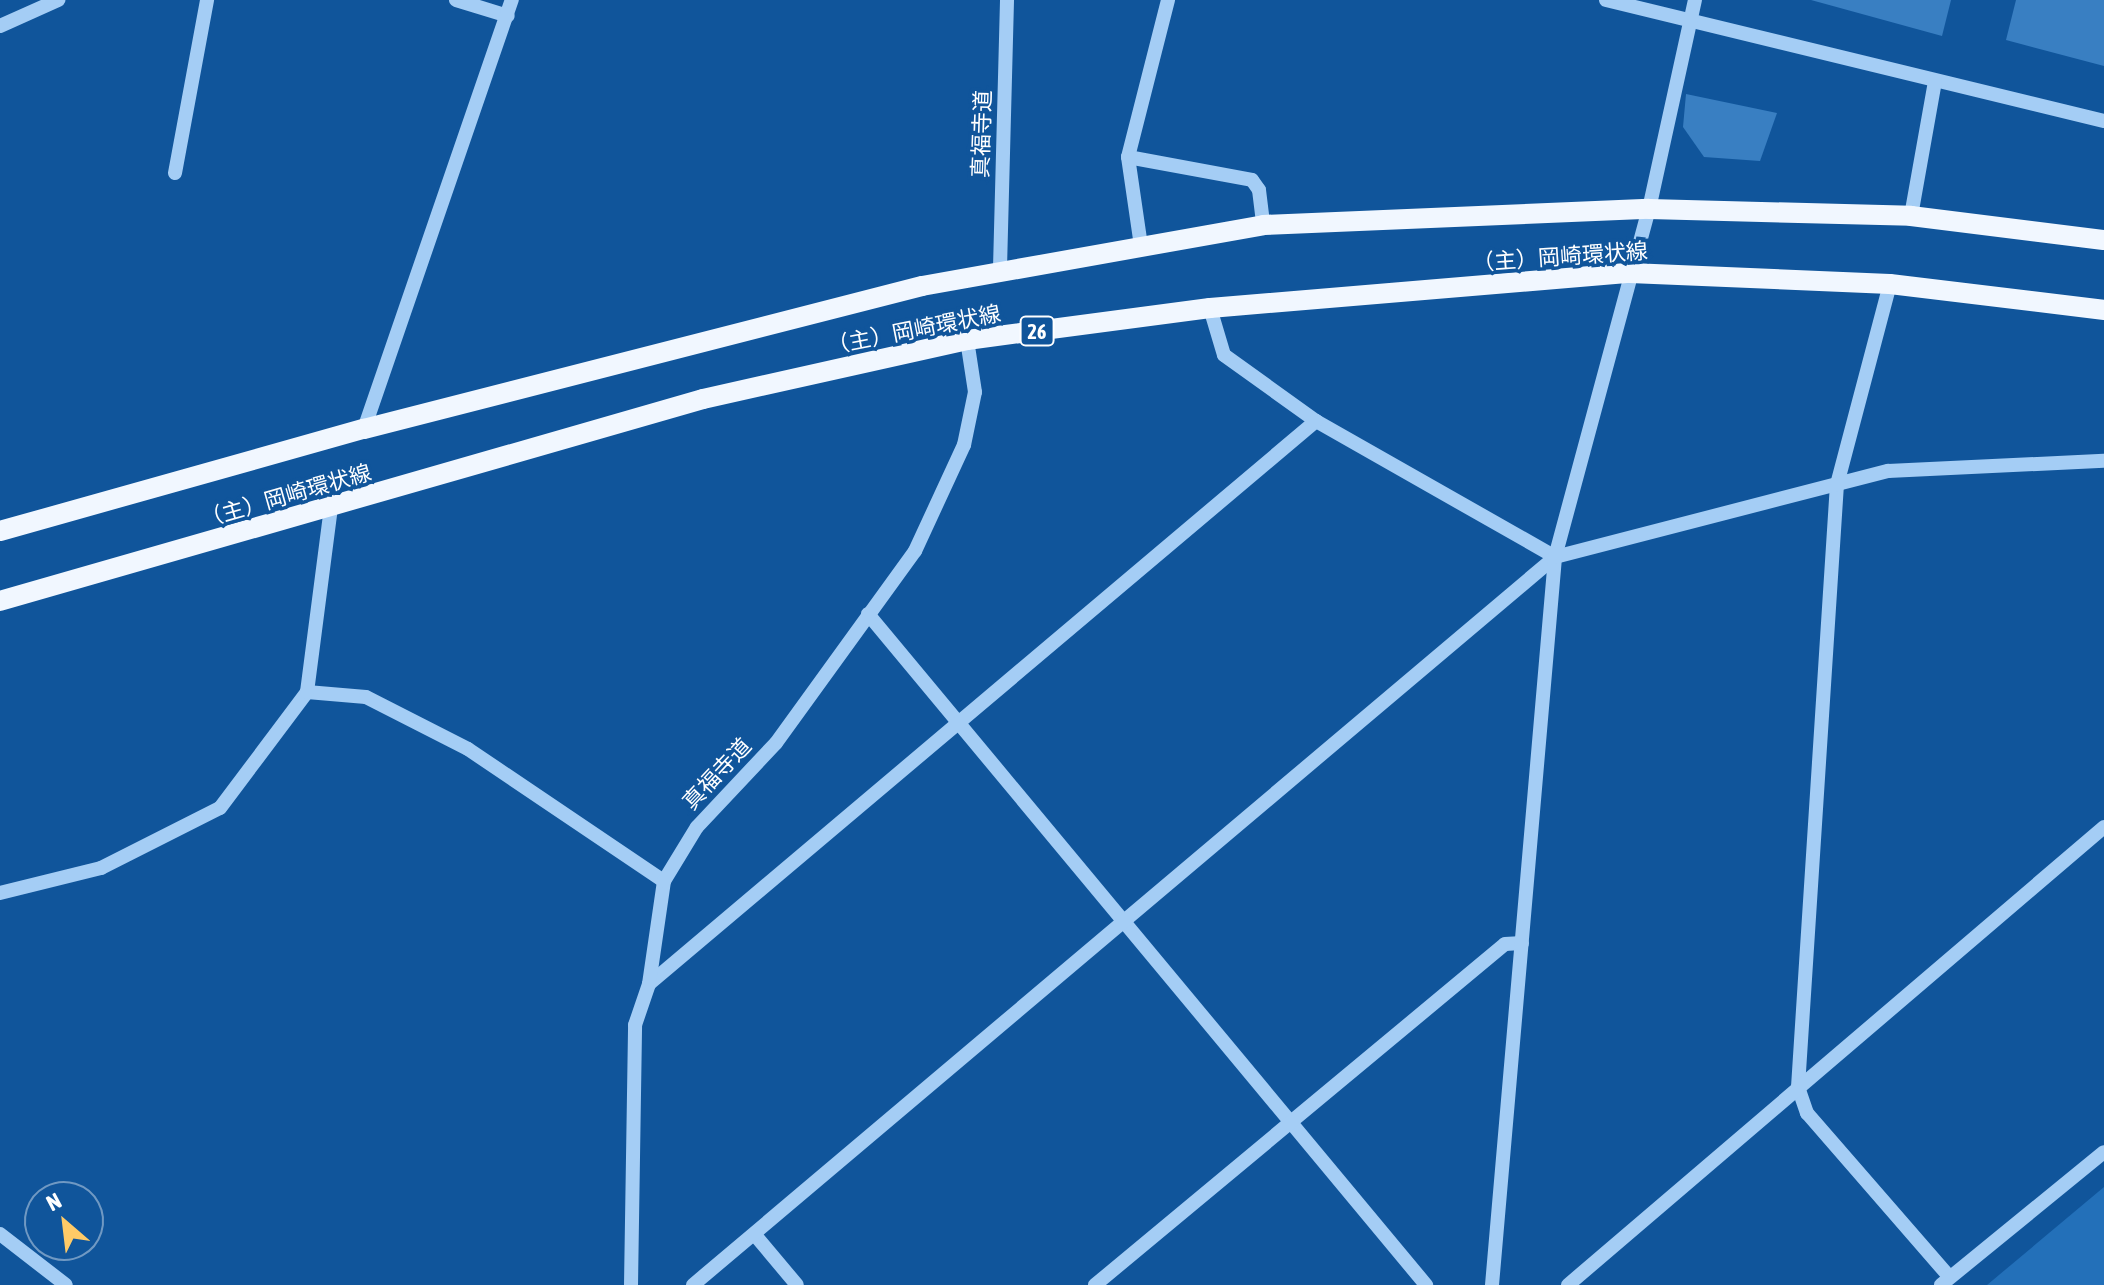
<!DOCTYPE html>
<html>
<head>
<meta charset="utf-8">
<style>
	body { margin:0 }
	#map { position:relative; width:2104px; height:1285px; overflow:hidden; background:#10559b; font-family:"Asap Condensed","Noto Sans JP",sans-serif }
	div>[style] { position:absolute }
	.green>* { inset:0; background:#2370b9 }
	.building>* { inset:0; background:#397fc2 }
	.minor>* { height:14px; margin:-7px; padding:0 7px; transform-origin:7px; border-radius:7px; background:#a4cdf5 }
	.major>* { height:20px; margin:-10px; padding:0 10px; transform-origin:10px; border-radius:10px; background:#f1f7ff }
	span { translate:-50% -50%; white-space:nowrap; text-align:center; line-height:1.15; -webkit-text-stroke:7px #10559b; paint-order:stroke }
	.shield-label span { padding:2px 6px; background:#10559b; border:2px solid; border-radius:6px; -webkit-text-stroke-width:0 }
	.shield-label { font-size:20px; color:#fff; font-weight:700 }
	.street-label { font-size:22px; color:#fff }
	.north { position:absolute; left:24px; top:1181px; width:80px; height:80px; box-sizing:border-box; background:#10559b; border:2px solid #7099c3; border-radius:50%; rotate:332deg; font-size:22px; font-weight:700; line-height:32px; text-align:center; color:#fff }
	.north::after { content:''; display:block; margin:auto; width:28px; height:36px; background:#ffca67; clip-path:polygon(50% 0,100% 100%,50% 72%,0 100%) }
</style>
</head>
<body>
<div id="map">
	<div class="green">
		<i style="clip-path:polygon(2104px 1187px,2104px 1285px,1987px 1285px)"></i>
	</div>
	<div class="building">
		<i style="clip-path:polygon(1811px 0,1951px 0,1942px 36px)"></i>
		<i style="clip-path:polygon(2016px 0,2104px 0,2104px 66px,2006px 40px)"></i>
		<i style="clip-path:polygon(1686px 94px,1777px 113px,1760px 161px,1704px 157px,1683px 127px)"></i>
	</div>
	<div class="minor">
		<i style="left:456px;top:0;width:54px;rotate:17.1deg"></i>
		<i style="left:1606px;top:0;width:512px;rotate:13.66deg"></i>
		<i style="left:0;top:26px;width:64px;rotate:-24.1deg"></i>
		<i style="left:1128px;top:157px;width:126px;rotate:10.5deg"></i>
		<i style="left:1252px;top:180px;width:12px;rotate:55deg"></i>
		<i style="left:1259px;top:190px;width:35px;rotate:83deg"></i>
		<i style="left:175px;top:173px;width:176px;rotate:-79.5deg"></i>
		<i style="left:1911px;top:216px;width:137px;rotate:-79.9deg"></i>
		<i style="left:1141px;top:246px;width:90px;rotate:-98.3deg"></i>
		<i style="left:1128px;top:157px;width:162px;rotate:-75.7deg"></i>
		<i style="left:1000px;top:268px;width:268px;rotate:-88.5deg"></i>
		<i style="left:1890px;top:284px;width:207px;rotate:104.8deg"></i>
		<i style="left:1837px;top:484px;width:604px;rotate:93.7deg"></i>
		<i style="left:1798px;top:1087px;width:28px;rotate:71deg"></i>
		<i style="left:1807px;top:1113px;width:215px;rotate:49deg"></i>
		<i style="left:1210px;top:308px;width:49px;rotate:73.4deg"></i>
		<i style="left:1224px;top:355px;width:113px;rotate:35.7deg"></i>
		<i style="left:1316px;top:421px;width:275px;rotate:29.6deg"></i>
		<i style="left:364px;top:429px;width:454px;rotate:-71deg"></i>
		<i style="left:868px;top:614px;width:873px;rotate:50.25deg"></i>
		<i style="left:307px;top:692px;width:59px;rotate:4.8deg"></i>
		<i style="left:366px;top:697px;width:114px;rotate:27deg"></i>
		<i style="left:468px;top:749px;width:236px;rotate:34deg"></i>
		<i style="left:0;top:893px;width:104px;rotate:-13.9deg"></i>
		<i style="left:101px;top:868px;width:133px;rotate:-26.8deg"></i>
		<i style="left:220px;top:808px;width:145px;rotate:-53.1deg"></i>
		<i style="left:307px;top:692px;width:186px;rotate:-82.6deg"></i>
		<i style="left:649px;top:984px;width:873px;rotate:-40.17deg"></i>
		<i style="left:0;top:1234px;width:83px;rotate:37.7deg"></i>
		<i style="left:755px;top:1235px;width:65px;rotate:50deg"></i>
		<i style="left:631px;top:1285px;width:260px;rotate:-89.1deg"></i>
		<i style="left:635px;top:1025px;width:43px;rotate:-71.1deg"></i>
		<i style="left:649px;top:984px;width:104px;rotate:-81.7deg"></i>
		<i style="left:664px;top:881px;width:63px;rotate:-58.6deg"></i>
		<i style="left:697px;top:827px;width:115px;rotate:-46.8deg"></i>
		<i style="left:776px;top:743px;width:237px;rotate:-54.1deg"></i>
		<i style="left:915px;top:551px;width:117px;rotate:-65.2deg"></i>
		<i style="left:964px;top:445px;width:54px;rotate:-78.3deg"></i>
		<i style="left:975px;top:392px;width:53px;rotate:-98.7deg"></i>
		<i style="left:693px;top:1285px;width:1128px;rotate:-40.18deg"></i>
		<i style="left:1555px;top:557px;width:344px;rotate:-14.5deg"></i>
		<i style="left:1888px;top:471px;width:216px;rotate:-2.7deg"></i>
		<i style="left:1095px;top:1285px;width:533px;rotate:-39.75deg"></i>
		<i style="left:1505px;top:944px;width:17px;rotate:-3deg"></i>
		<i style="left:1492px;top:1285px;width:731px;rotate:-85.05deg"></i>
		<i style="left:1555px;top:557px;width:360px;rotate:-74.9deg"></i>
		<i style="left:1649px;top:209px;width:214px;rotate:-77.6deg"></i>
		<i style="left:1568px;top:1285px;width:705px;rotate:-40.51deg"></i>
		<i style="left:1941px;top:1285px;width:210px;rotate:-39.2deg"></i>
	</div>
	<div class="major">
		<i style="left:0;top:531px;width:378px;rotate:-15.7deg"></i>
		<i style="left:364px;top:429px;width:576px;rotate:-14.37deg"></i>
		<i style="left:922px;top:286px;width:346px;rotate:-10.1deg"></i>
		<i style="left:1263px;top:225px;width:386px;rotate:-2.4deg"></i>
		<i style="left:1649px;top:209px;width:262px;rotate:1.5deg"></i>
		<i style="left:1911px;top:216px;width:194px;rotate:7.1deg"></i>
		<i style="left:0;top:601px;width:731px;rotate:-16.03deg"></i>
		<i style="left:703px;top:399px;width:271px;rotate:-12.6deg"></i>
		<i style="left:967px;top:340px;width:245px;rotate:-7.5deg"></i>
		<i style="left:1210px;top:308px;width:421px;rotate:-4.8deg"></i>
		<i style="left:1630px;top:273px;width:260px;rotate:2.4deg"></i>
		<i style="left:1890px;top:284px;width:216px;rotate:6.9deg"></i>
	</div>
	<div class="shield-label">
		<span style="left:1037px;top:331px">26</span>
	</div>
	<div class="street-label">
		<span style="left:982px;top:134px;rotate:-88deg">真福寺道</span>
		<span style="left:1560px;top:257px;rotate:-4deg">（主）岡崎環状線</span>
		<span style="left:914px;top:330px;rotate:-11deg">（主）岡崎環状線</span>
		<span style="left:286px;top:496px;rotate:-16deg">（主）岡崎環状線</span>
		<span style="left:717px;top:774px;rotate:-47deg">真福寺道</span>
	</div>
	<div class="north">N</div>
</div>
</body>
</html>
